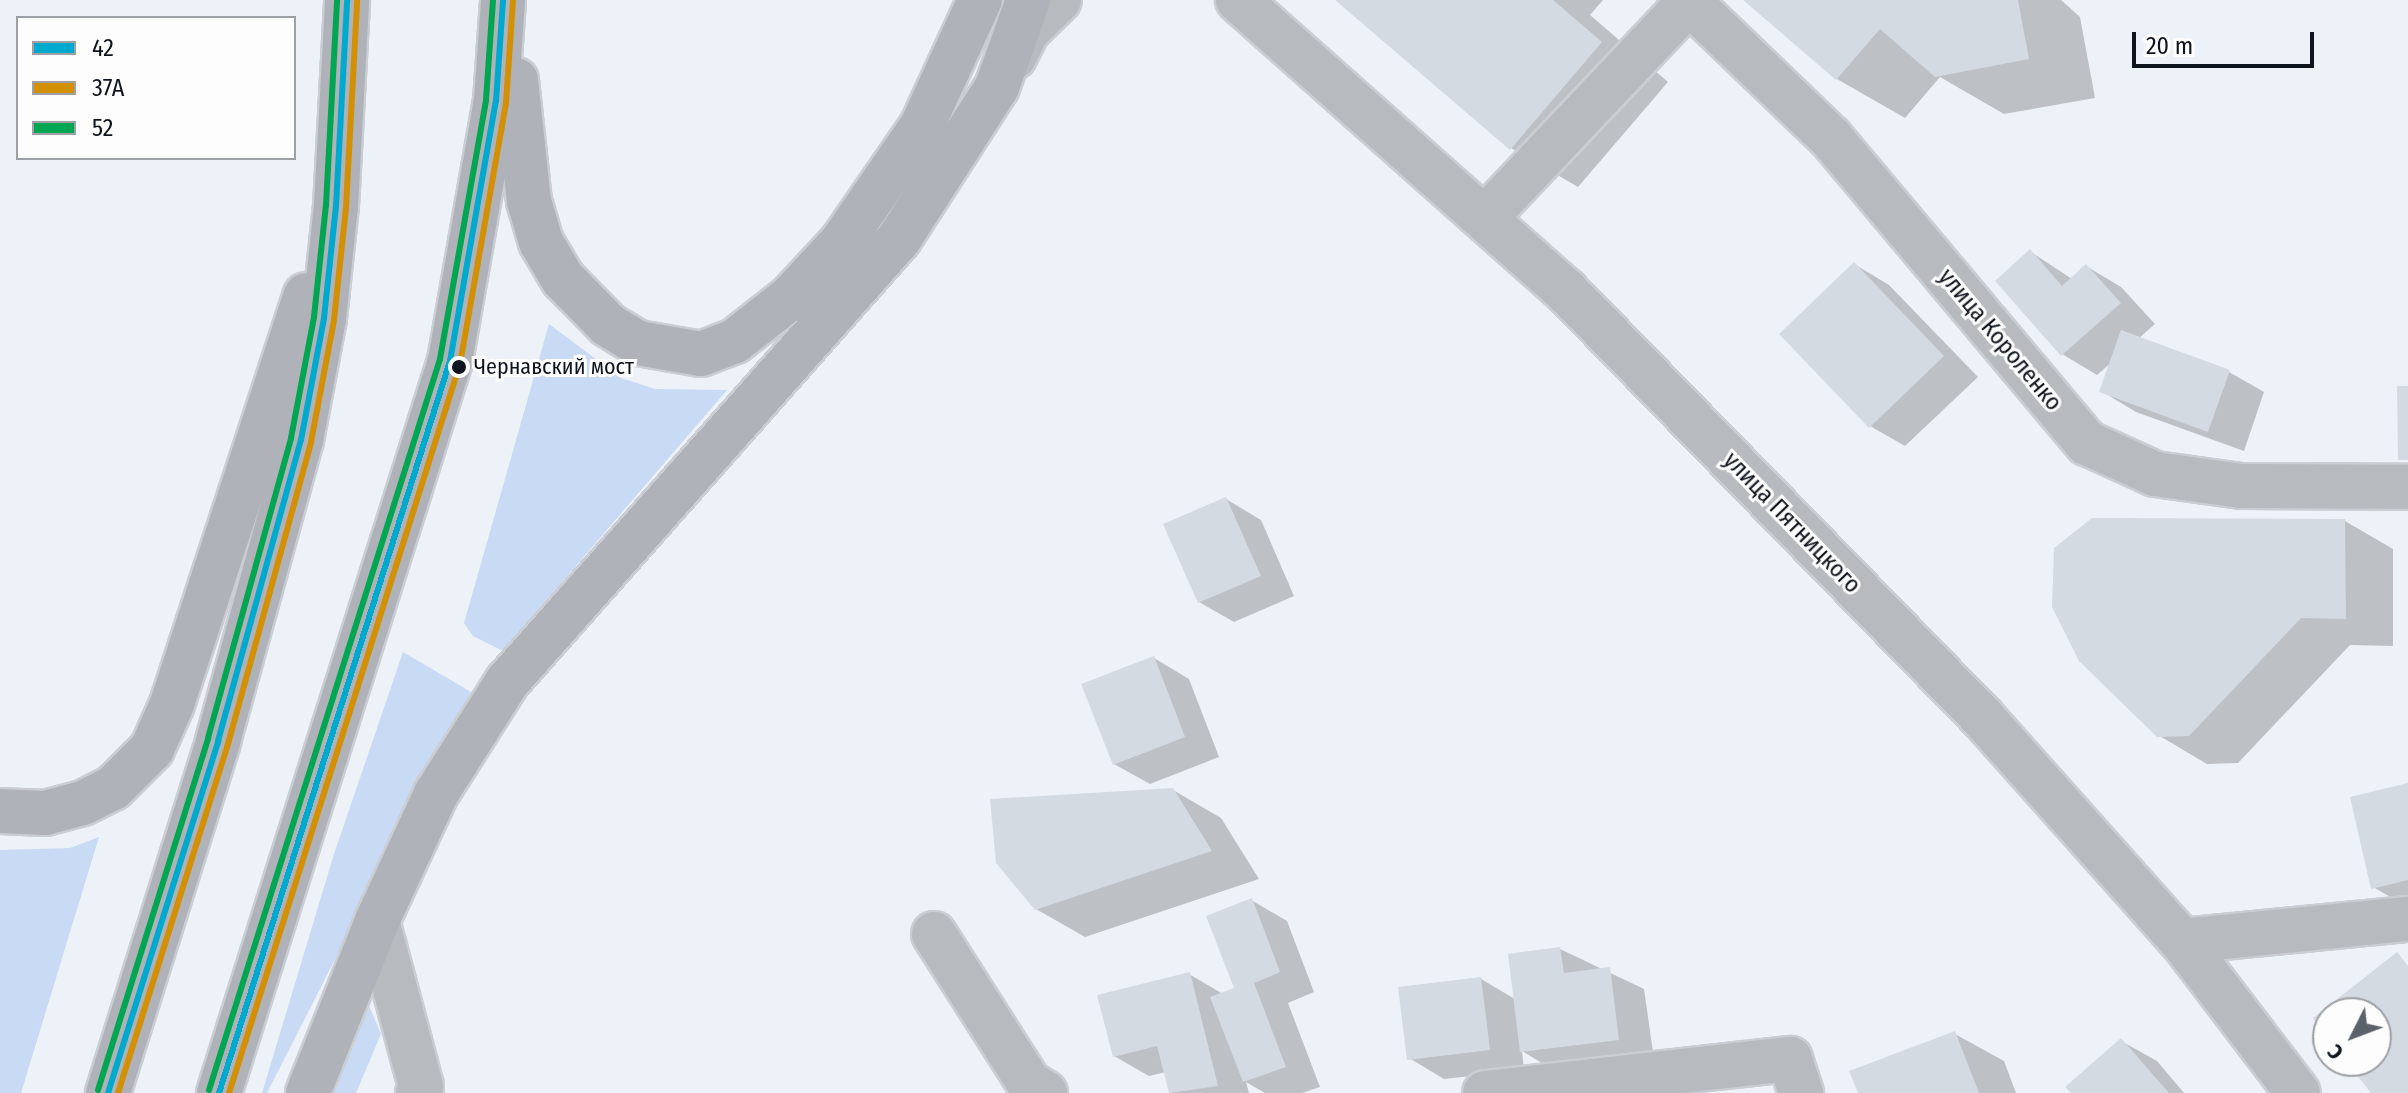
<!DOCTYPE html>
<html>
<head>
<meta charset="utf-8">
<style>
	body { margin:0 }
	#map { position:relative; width:2408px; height:1093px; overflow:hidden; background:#edf2f8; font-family:"Fira Sans Condensed",sans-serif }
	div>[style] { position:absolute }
	.green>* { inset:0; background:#c8daf4 }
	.shadow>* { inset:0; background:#0003 }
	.building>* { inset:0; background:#d4dae2 }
	.roads { filter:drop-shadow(2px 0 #caced4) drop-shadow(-2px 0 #caced4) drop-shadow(0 2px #caced4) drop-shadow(0 -2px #caced4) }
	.minor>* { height:44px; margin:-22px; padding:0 22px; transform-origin:22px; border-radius:22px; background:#b7babe }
	.major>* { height:44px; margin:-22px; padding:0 22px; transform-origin:22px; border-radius:22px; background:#afb2b8 }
	.bus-1>* { height:6px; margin:-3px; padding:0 3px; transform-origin:3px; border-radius:3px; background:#00a9ce }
	.bus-2>* { height:6px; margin:-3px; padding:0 3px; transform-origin:3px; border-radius:3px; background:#d49004 }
	.bus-3>* { height:6px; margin:-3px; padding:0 3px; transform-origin:3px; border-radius:3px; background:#00a651 }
	.dots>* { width:22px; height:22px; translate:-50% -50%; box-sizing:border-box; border:4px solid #fdfdfd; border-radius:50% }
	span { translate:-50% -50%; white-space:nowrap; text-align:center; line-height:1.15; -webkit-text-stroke:6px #fdfdfd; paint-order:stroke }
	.bus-label { font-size:22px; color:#0e141e }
	.left { translate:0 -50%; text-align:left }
	.street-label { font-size:24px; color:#0e141e }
	.legend { position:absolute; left:16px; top:16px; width:280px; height:144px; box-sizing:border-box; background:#fdfdfd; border:2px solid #9da0a4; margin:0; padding:10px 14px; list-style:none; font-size:24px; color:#0e141e }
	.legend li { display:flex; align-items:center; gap:16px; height:40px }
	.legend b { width:40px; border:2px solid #9da0a4 }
	.north { position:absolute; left:2312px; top:997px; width:80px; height:80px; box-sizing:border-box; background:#fdfdfd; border:2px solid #9da0a4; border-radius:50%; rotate:228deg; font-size:22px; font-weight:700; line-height:32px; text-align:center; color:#0e141e }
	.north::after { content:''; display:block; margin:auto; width:28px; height:36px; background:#5c626a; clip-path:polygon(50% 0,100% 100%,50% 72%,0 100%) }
	.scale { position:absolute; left:2132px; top:32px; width:182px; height:36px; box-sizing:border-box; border:4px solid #0e141e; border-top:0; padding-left:10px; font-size:24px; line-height:28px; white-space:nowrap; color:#0e141e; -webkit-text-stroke:6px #fdfdfd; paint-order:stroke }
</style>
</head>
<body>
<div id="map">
	<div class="green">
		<i style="clip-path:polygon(549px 324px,621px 378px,655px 389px,727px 390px,503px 651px,473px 636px,464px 623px)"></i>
		<i style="clip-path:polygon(403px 652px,471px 692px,267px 1093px,262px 1093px,334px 854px)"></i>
		<i style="clip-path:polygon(99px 837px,21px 1093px,0 1093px,0 850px,70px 848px)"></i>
		<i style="clip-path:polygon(367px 1001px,381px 1034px,356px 1093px,330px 1093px)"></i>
	</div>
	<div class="shadow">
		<i style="clip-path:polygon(1338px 0,1603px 0,1590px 15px,1668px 82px,1578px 187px,1511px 148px)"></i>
		<i style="clip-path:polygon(1746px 0,2061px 0,2080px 17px,2095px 98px,2004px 114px,1940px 77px,1905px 118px,1837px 79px)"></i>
		<i style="clip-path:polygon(2031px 252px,2072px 279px,2086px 266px,2121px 287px,2155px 324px,2138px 339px,2229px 372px,2264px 392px,2244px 451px,2136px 412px,2101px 391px,2112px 362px,2097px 375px,2062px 354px)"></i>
		<i style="clip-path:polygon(1854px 264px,1889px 285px,1978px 377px,1905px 446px,1870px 426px)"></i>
		<i style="clip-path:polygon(1226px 499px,1261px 520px,1294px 596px,1234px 622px,1199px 602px)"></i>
		<i style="clip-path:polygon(2345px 521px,2393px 549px,2393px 646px,2350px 645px,2238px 763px,2207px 764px,2158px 735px)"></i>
		<i style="clip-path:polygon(1154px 658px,1189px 679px,1219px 757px,1150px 784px,1114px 764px)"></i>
		<i style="clip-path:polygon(2408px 785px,2408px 907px,2373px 887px)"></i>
		<i style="clip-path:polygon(1173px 790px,1221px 818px,1259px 879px,1085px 937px,1036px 909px)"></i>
		<i style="clip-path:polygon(1251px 900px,1287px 921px,1314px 992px,1288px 1003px,1320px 1087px,1302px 1093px,1265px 1093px,1246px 1082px,1249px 1093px,1171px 1093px,1166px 1072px,1149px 1076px,1114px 1056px,1189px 974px,1223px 994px,1237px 989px)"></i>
		<i style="clip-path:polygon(1560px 949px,1644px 989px,1654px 1059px,1557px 1072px,1522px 1051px,1524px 1070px,1444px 1079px,1409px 1058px,1481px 979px,1515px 999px)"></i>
		<i style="clip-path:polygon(1955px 1034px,2004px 1061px,2016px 1093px,1860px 1093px)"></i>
		<i style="clip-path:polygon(2121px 1041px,2157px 1061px,2184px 1093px,2073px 1093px)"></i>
	</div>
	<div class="building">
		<i style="clip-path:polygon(1335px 0,1553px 0,1602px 42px,1510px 150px)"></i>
		<i style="clip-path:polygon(1743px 0,2018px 0,2029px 59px,1935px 77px,1880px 29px,1836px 80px)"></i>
		<i style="clip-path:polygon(2030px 249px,2062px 286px,2086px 264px,2121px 303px,2061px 356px,1995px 281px)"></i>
		<i style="clip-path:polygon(1854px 262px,1944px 356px,1869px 428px,1779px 334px)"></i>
		<i style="clip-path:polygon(2121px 330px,2230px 370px,2208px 432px,2099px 392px)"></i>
		<i style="clip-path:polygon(2397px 386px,2408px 386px,2408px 460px,2398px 460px)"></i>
		<i style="clip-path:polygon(1226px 497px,1261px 576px,1198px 603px,1163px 524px)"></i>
		<i style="clip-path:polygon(2092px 518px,2345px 519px,2346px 619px,2301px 618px,2189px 736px,2157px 737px,2079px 661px,2052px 607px,2054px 548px)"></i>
		<i style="clip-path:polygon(1154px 656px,1185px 737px,1113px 765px,1081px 684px)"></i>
		<i style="clip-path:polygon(2408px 783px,2408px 880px,2371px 889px,2350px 797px)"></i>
		<i style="clip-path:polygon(1173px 788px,1212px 851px,1035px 910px,996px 863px,990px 799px)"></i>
		<i style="clip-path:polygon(1252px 898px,1280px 972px,1254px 983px,1286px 1067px,1243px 1082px,1210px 997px,1234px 988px,1206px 916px)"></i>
		<i style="clip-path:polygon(1560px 947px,1564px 973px,1610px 967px,1619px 1040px,1520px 1052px,1508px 954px)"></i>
		<i style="clip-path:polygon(2397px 952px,2408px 966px,2408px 1093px,2371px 1093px,2346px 1061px,2376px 1061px,2376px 1013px,2328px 1013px,2328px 1037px,2313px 1018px)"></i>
		<i style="clip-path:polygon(1190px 972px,1218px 1086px,1169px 1093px,1157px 1046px,1113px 1057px,1097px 995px)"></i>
		<i style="clip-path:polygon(1481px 977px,1490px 1050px,1407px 1060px,1398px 987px)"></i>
		<i style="clip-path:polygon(1955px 1031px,1979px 1093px,1858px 1093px,1849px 1071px)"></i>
		<i style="clip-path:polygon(2121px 1038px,2169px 1093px,2071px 1093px,2065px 1087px)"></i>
	</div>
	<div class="roads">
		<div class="minor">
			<i style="left:1238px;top:0;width:437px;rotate:41.6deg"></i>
			<i style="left:1565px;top:290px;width:598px;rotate:45.68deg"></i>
			<i style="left:1983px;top:718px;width:299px;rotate:48.3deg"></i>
			<i style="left:2182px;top:941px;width:191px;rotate:52.7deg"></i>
			<i style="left:1687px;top:0;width:198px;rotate:43.8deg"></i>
			<i style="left:1830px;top:137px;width:400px;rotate:50deg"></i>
			<i style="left:2087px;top:443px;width:75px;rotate:24.5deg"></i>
			<i style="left:2155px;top:474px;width:87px;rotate:7.9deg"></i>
			<i style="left:2241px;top:486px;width:167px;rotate:0.3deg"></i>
			<i style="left:1014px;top:57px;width:30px;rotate:-63deg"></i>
			<i style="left:1028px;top:30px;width:43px;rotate:-44.1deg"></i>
			<i style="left:1485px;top:218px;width:297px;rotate:-46.6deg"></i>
			<i style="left:377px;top:921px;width:171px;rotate:75.1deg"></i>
			<i style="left:421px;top:1086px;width:8px;rotate:113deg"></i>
			<i style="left:934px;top:934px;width:177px;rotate:57.5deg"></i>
			<i style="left:1029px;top:1083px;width:19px;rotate:32deg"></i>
			<i style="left:2182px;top:941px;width:227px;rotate:-5.6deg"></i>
			<i style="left:1485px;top:1093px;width:307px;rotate:-6.4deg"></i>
			<i style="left:1790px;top:1059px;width:36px;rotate:72deg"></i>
		</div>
		<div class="major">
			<i style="left:516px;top:80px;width:122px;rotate:83.9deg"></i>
			<i style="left:529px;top:201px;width:43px;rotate:73.7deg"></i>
			<i style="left:541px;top:242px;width:43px;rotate:59.3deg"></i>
			<i style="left:563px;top:279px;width:64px;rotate:45.6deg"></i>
			<i style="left:608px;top:325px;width:35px;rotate:31deg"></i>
			<i style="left:638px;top:343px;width:64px;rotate:9.9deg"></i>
			<i style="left:701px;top:354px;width:36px;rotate:-21deg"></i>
			<i style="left:735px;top:341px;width:71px;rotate:-38.2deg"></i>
			<i style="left:791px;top:297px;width:75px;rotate:-47.2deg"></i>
			<i style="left:842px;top:242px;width:141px;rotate:-55.4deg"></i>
			<i style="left:922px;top:126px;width:139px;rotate:-65.3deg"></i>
			<i style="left:0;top:811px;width:45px;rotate:2.5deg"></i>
			<i style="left:45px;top:813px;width:39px;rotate:-15deg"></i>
			<i style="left:83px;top:803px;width:34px;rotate:-27deg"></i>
			<i style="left:113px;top:788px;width:55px;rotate:-45deg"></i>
			<i style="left:152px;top:749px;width:49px;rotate:-66deg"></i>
			<i style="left:172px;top:704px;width:430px;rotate:-71.9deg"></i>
			<i style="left:108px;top:1093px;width:369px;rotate:-72.6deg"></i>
			<i style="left:218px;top:741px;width:312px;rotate:-74.6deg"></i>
			<i style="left:301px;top:440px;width:124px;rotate:-79.3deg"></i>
			<i style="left:324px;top:318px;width:113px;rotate:-83.9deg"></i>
			<i style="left:336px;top:206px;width:206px;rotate:-86.9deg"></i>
			<i style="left:219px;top:1093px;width:768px;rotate:-72.49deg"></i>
			<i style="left:450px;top:361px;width:264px;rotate:-80deg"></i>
			<i style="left:496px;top:101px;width:101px;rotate:-86deg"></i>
			<i style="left:308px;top:1093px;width:185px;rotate:-68.1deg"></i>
			<i style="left:377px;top:921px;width:140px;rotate:-65.1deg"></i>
			<i style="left:436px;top:794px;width:133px;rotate:-57.6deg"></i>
			<i style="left:507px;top:682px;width:592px;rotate:-48.5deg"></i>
			<i style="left:899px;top:239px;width:181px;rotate:-57.2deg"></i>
			<i style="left:997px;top:87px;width:92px;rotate:-70.4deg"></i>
		</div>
	</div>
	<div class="bus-1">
		<i style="left:108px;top:1093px;width:369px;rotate:-72.6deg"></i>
		<i style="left:218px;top:741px;width:312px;rotate:-74.6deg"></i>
		<i style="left:301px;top:440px;width:124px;rotate:-79.3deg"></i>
		<i style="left:324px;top:318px;width:113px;rotate:-83.9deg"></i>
		<i style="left:336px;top:206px;width:206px;rotate:-86.9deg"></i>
		<i style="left:219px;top:1093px;width:768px;rotate:-72.49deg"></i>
		<i style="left:450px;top:361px;width:264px;rotate:-80deg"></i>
		<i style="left:496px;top:101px;width:101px;rotate:-86deg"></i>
	</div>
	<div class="bus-2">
		<i style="left:118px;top:1093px;width:366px;rotate:-72.5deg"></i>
		<i style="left:228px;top:744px;width:313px;rotate:-74.6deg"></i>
		<i style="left:311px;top:442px;width:124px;rotate:-79.3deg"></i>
		<i style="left:334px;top:320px;width:114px;rotate:-83.9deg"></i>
		<i style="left:346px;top:207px;width:206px;rotate:-86.9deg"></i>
		<i style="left:229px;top:1093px;width:765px;rotate:-72.42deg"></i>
		<i style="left:460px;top:364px;width:265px;rotate:-80deg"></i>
		<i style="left:506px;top:103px;width:102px;rotate:-86.1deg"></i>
	</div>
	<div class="bus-3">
		<i style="left:98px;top:1090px;width:369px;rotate:-72.6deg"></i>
		<i style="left:208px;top:738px;width:311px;rotate:-74.5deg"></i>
		<i style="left:291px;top:438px;width:123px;rotate:-79.2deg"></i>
		<i style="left:314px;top:317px;width:113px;rotate:-83.9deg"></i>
		<i style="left:326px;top:205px;width:205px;rotate:-86.9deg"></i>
		<i style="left:209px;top:1090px;width:767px;rotate:-72.46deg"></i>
		<i style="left:440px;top:359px;width:263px;rotate:-79.9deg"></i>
		<i style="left:486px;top:100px;width:100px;rotate:-86deg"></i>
	</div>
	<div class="dots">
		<i style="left:459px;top:367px;background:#0e141e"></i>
	</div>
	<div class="bus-label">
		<span class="left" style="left:474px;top:367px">Чернавский мост</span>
	</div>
	<div class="street-label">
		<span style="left:2000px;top:340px;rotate:50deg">улица Короленко</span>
		<span style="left:1792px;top:523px;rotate:46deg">улица Пятницкого</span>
	</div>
	<ul class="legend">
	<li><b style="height:10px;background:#00a9ce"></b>42</li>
	<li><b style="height:10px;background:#d49004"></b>37А</li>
	<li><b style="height:10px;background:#00a651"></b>52</li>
	</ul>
	<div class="north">С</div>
	<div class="scale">20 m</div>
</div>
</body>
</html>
